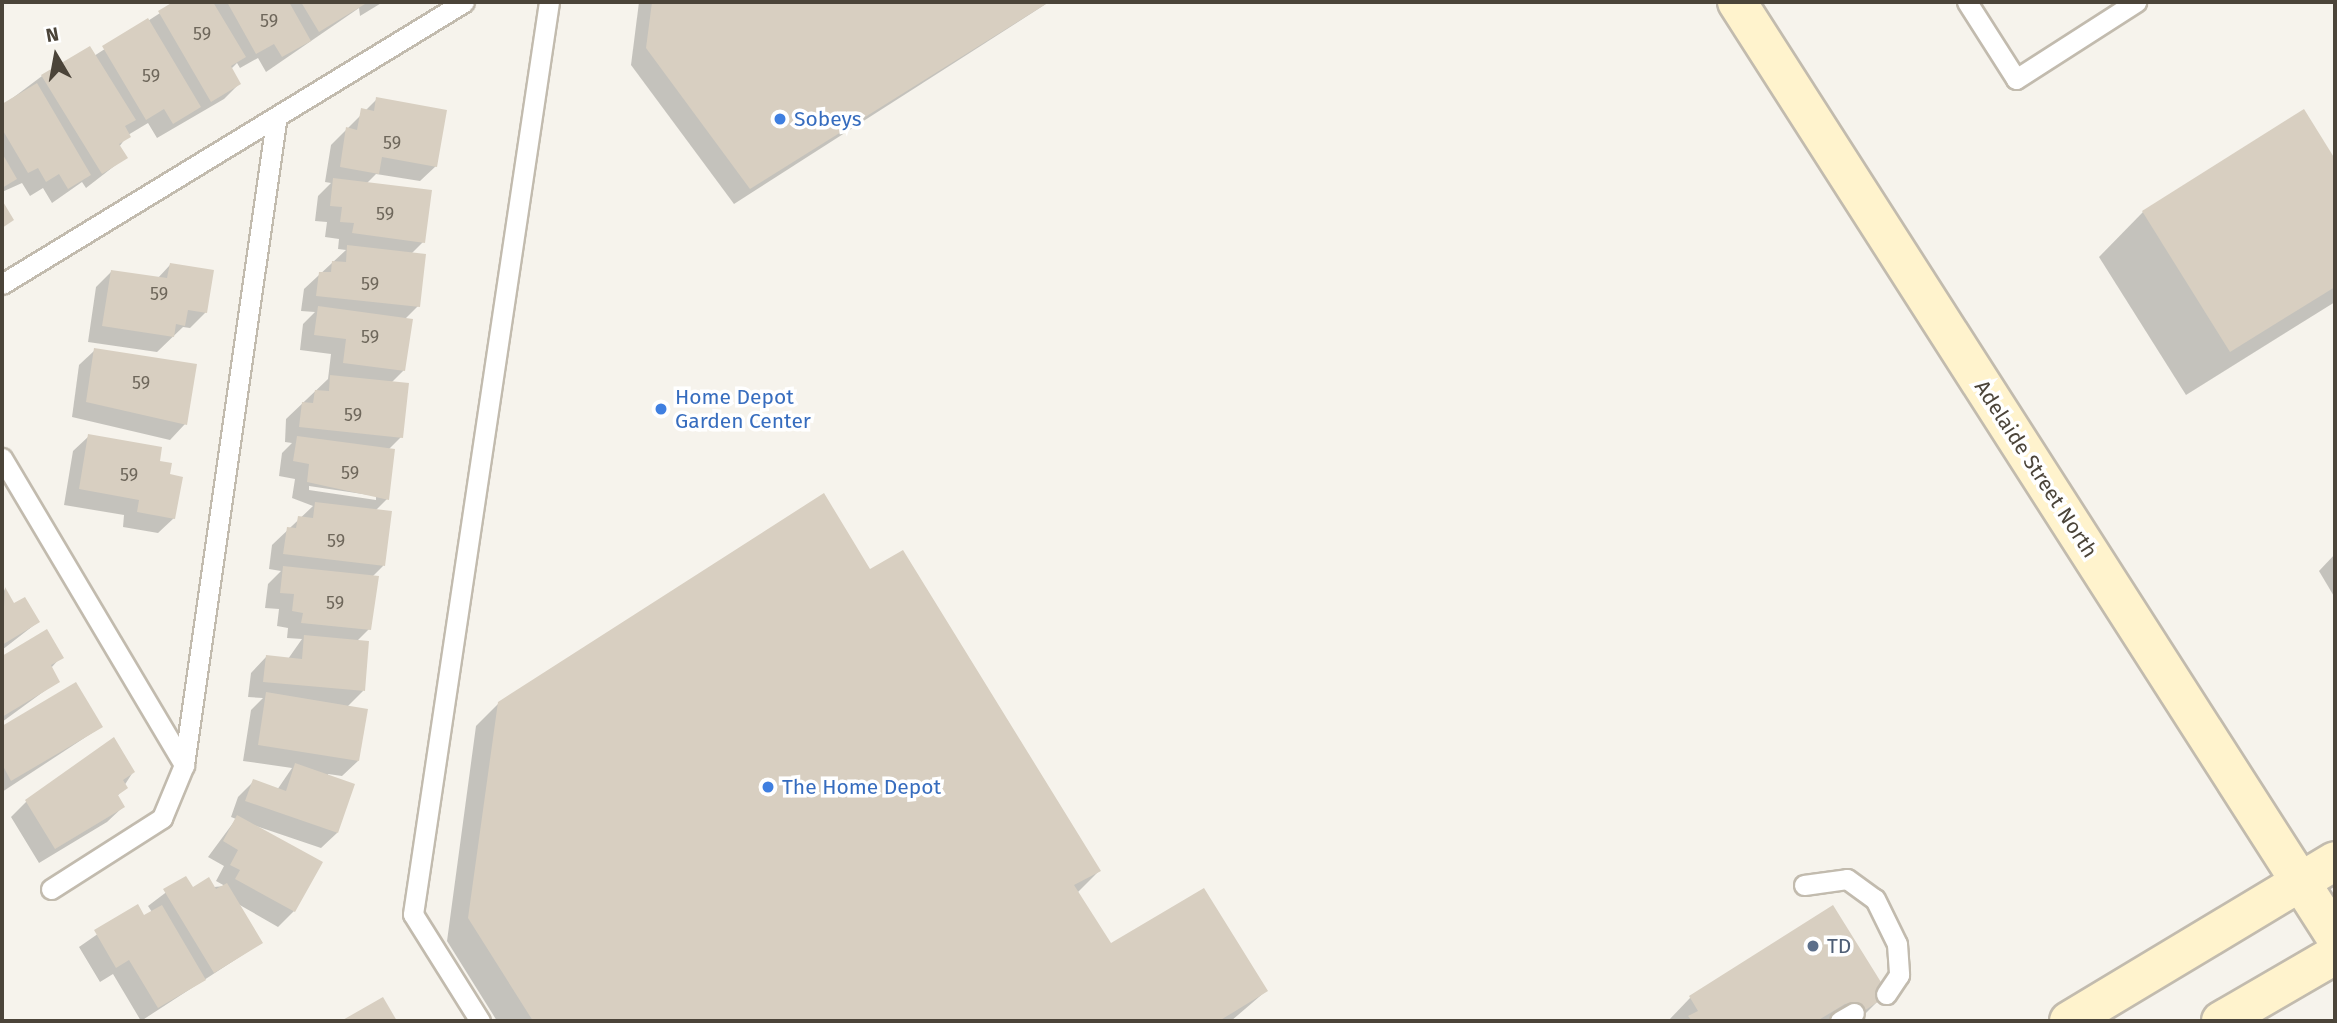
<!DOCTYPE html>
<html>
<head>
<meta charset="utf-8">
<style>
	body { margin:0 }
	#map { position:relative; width:2337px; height:1023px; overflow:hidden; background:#f6f3ec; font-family:"Fira Sans",sans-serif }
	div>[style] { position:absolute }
	.shadow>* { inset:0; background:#0003 }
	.building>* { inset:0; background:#d8cfc1 }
	.roads { filter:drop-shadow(2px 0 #c2bbae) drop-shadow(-2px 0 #c2bbae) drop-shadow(0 2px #c2bbae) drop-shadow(0 -2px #c2bbae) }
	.lane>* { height:19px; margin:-9.5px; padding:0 9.5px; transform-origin:9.5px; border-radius:9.5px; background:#fff }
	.secondary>* { height:38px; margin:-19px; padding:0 19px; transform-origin:19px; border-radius:19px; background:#fff3cd }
	.dots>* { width:19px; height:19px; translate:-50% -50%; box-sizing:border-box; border:4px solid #fff; border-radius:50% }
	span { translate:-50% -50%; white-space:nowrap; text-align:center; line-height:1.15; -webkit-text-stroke:7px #fff; paint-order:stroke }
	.number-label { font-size:18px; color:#6e675b }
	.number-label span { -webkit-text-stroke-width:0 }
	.shop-label { font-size:21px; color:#366cbe }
	.left { translate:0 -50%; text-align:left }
	.street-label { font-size:21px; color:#4b4439 }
	.service-label { font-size:21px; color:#4e5e75 }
	.frame { position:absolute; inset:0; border:4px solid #4b4439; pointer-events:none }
	.north { position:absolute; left:21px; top:21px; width:70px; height:70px; -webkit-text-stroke:5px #fff; paint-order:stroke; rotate:350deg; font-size:19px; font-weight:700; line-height:28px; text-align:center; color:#4b4439 }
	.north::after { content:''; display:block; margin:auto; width:24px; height:32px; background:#4b4439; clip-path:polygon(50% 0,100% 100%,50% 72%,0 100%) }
</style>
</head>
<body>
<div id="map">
	<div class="shadow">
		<i style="clip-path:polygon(177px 2px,383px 2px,360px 16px,359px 8px,266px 72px,258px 58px,240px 68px,237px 63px,231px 69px,239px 84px,224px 99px,157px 138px,148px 123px,128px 135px,119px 147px,126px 157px,86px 188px,82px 182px,52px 203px,43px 188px,30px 196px,22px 183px,2px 192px,2px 106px,42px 76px,94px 56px)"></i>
		<i style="clip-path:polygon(639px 2px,1049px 2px,734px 204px,631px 65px)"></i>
		<i style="clip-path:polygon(evenodd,377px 99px,436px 166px,420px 181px,376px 174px,366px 184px,423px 242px,411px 254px,418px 306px,404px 320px,404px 370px,391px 383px,401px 437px,388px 450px,387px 499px,375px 511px,383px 566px,372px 577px,369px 629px,357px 641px,363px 691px,347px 707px,358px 761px,342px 776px,328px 774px,337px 833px,321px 848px,256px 826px,294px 911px,278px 927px,238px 904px,261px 943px,141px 1021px,113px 974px,100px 982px,79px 947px,138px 906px,144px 917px,152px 912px,148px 906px,185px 878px,192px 889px,225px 886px,216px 881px,224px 866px,208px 857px,236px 819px,231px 817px,238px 797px,254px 781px,277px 790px,292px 768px,243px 761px,251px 710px,263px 698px,248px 697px,251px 673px,266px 657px,288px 659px,302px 639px,287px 638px,288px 628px,277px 626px,279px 609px,265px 608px,268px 584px,281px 571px,269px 569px,272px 545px,313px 506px,292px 498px,295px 479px,279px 476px,282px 453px,292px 443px,285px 442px,286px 419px,328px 379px,331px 354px,300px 350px,303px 324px,315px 312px,301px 311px,304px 289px,346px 250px,338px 249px,339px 239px,325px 237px,327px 222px,315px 221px,318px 196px,331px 183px,325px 182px,331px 145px,377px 99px,309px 486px,376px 496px,376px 500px,309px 490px,309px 486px)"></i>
		<i style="clip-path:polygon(2303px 112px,2335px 162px,2335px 302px,2186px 395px,2099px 257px,2143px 212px)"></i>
		<i style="clip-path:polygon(170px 265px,206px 312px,190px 328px,183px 327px,157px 352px,88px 342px,96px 287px,111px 272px,157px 279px)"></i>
		<i style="clip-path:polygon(95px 350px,185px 424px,170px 440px,72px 417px,79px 365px)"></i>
		<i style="clip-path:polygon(89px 436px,158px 463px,174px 518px,158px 533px,123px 527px,124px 515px,64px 505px,73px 451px)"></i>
		<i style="clip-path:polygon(2335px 554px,2335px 598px,2319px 571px)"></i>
		<i style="clip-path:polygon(869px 571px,1099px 871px,1077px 893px,1110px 945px,1266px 991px,1231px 1021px,497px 1021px,447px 941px,476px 726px,499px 703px)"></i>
		<i style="clip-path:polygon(4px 589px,13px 605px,38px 622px,2px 650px)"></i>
		<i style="clip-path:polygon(46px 631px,61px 657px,51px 668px,58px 681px,2px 722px,2px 658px)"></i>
		<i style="clip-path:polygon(76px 685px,101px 727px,2px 792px,2px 728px)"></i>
		<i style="clip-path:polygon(133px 772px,117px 797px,123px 807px,107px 822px,39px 863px,11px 817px,27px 801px)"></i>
		<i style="clip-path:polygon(1832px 908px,1880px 999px,1858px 1021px,1668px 1021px,1690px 998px)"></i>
	</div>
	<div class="building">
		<i style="clip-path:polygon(173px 2px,213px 2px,246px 57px,231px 66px,241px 84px,211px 102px,158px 11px)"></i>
		<i style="clip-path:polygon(227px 2px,289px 2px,311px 41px,282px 57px,274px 44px,256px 54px)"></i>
		<i style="clip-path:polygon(301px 2px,364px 2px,365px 4px,319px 32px)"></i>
		<i style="clip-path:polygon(652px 2px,1049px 2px,750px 189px,646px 48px)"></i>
		<i style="clip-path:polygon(148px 18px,201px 107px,173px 124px,164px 109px,146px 120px,102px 46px)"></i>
		<i style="clip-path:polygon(90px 46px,136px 120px,125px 126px,131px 137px,119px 144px,128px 158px,102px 174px,41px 75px)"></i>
		<i style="clip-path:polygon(37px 83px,91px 175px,68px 189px,59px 174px,46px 182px,38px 168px,28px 173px,2px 129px,2px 104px)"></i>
		<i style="clip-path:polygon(376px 97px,447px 110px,437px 167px,382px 157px,379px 174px,340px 167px,346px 127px,357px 130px,361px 108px,374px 111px)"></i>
		<i style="clip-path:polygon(2304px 109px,2335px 159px,2335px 287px,2230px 352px,2142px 211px)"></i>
		<i style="clip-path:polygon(2px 153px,17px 179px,2px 188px)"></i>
		<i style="clip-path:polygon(333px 178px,432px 190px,425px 243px,352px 233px,354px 223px,340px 222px,342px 207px,330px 206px)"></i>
		<i style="clip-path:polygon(2px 200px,14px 220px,2px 228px)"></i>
		<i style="clip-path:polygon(347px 245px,426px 254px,420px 307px,316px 296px,319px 272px,331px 272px,332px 261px,346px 262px)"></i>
		<i style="clip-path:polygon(170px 263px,214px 270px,207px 313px,188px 310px,185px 326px,176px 324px,174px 337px,102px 326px,111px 270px,167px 278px)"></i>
		<i style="clip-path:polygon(318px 306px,413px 319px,405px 371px,343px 363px,346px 339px,314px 335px)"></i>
		<i style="clip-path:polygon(94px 348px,197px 364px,187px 425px,86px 402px)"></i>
		<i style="clip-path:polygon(330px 375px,409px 383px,403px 438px,299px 427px,302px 402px,313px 403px,315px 390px,329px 391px)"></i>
		<i style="clip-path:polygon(88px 434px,162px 447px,160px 461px,172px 463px,170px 474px,183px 477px,175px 519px,137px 512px,139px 500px,79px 489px)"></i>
		<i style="clip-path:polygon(297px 436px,395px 449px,389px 500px,307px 482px,309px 464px,293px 461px)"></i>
		<i style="clip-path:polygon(824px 493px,870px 569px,903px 550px,1101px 871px,1074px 885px,1111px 943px,1204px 888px,1268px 991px,1219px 1021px,533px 1021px,468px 918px,498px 702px)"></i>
		<i style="clip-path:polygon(315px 502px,392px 511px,385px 566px,283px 554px,287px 527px,296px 528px,298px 516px,313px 518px)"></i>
		<i style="clip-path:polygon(283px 566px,379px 576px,371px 630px,301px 623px,303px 613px,292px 611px,294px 594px,280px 593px)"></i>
		<i style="clip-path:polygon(5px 587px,14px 603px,25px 597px,40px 622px,2px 645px)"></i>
		<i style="clip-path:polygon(47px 629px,64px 658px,51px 665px,60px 682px,2px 717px,2px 656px)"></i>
		<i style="clip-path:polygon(304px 635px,369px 641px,365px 691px,263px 682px,266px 655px,302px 659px)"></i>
		<i style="clip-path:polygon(76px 682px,103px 727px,11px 781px,2px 764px,2px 726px)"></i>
		<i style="clip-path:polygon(266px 692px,368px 709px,359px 761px,258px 745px)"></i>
		<i style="clip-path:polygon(114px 737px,135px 772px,123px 780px,128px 788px,118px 795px,125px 807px,55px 849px,25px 800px)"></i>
		<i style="clip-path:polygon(295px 763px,355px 784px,338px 833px,245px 801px,253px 779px,286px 791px)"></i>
		<i style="clip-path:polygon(237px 815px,323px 862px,295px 912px,235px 879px,240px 870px,230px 865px,238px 850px,223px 841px)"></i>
		<i style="clip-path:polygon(186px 876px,193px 887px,209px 877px,216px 889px,227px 883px,263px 943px,214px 973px,163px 889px)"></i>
		<i style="clip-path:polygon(138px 904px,144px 915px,162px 905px,206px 980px,158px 1008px,129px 960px,116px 968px,94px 930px)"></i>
		<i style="clip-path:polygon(1833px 905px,1884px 987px,1877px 991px,1882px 999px,1861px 1013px,1855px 1003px,1845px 1004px,1817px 1021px,1692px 1021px,1688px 1016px,1698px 1011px,1689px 996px)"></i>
		<i style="clip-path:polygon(383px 997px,397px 1021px,341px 1021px)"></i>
	</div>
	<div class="roads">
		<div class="lane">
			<i style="left:1967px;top:2px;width:91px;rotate:57.5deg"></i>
			<i style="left:2016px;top:79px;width:143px;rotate:-32.7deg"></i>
			<i style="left:2px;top:284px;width:541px;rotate:-31.4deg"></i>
			<i style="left:2px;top:458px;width:357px;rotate:59.3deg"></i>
			<i style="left:1804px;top:885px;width:43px;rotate:-7.9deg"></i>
			<i style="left:1847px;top:879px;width:34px;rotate:36deg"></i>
			<i style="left:1875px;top:899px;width:50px;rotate:63.9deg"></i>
			<i style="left:1897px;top:944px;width:31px;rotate:86deg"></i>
			<i style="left:1899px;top:975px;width:23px;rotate:124deg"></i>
			<i style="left:51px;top:889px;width:132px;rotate:-32.6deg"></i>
			<i style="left:162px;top:818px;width:57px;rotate:-67.5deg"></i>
			<i style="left:184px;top:765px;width:651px;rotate:-81.87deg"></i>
			<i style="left:480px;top:1021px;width:126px;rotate:-122.1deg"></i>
			<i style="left:413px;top:914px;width:922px;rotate:-81.52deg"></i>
			<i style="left:1840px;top:1021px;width:16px;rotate:-30deg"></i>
		</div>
		<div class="secondary">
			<i style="left:1737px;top:2px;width:1109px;rotate:57.37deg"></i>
			<i style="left:2069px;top:1021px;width:310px;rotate:-31deg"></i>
			<i style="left:2221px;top:1021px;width:132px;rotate:-30.1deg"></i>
		</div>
	</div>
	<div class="dots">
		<i style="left:780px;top:119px;background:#3f7fe0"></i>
		<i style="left:661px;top:409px;background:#3f7fe0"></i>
		<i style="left:768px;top:787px;background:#3f7fe0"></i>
		<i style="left:1813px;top:946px;background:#5c6f8a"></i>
	</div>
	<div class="number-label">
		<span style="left:269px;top:21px">59</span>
		<span style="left:202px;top:34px">59</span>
		<span style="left:151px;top:76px">59</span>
		<span style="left:392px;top:143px">59</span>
		<span style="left:385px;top:214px">59</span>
		<span style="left:370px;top:284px">59</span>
		<span style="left:159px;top:294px">59</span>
		<span style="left:370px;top:337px">59</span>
		<span style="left:141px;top:383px">59</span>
		<span style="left:353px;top:415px">59</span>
		<span style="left:350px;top:473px">59</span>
		<span style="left:129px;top:475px">59</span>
		<span style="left:336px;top:541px">59</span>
		<span style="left:335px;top:603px">59</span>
	</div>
	<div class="shop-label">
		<span class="left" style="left:794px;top:119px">Sobeys</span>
		<span class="left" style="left:675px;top:409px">Home Depot<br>Garden Center</span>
		<span class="left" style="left:782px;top:787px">The Home Depot</span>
	</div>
	<div class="street-label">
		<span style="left:2036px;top:469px;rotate:57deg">Adelaide Street North</span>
	</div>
	<div class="service-label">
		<span class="left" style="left:1827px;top:946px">TD</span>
	</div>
	<div class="frame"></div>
	<div class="north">N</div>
</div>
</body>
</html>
